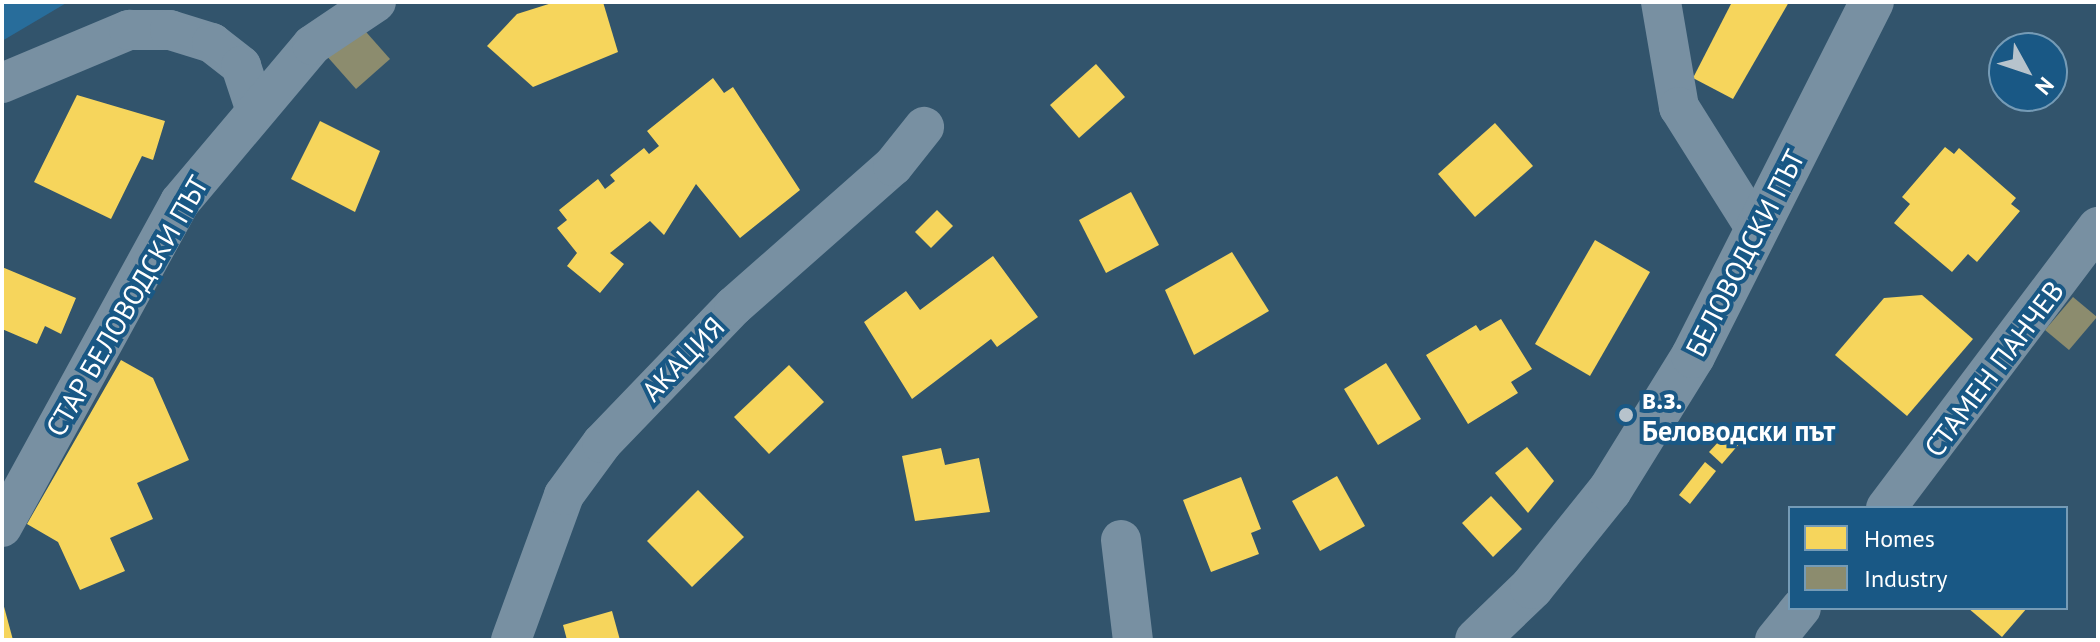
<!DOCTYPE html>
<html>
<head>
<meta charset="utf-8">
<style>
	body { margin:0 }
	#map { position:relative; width:2100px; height:642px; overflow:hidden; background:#32546c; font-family:"PT Sans",sans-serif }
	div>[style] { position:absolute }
	.green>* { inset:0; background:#286d9b }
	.homes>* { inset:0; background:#f6d55c }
	.industry>* { inset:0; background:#8c8c6e }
	.minor>* { height:40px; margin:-20px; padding:0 20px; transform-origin:20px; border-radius:20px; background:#7890a2 }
	.tertiary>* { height:44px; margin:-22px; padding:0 22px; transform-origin:22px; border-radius:22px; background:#7890a2 }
	.dots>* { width:22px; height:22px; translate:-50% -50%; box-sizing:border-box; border:4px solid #195885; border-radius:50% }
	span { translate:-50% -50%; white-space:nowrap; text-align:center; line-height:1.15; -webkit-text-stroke:8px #195885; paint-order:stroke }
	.street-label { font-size:28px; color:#fff }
	.poi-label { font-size:28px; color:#fff; font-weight:700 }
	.left { translate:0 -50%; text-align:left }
	.frame { position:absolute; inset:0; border:4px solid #fff; pointer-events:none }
	.legend { position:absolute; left:1788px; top:506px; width:280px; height:104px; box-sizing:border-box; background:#195885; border:2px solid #759bb6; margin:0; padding:10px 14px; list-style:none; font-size:24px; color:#fff }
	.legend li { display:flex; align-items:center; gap:16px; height:40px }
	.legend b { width:40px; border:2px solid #759bb6 }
	.north { position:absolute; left:1988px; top:32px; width:80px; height:80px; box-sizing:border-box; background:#195885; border:2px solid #759bb6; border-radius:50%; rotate:130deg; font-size:22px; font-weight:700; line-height:32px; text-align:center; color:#fff }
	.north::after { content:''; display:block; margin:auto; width:28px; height:36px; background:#b7c3cc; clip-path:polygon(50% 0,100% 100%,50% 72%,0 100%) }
</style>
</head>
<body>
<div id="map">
	<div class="green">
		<i style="clip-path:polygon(2px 2px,68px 2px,2px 41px)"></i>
	</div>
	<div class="homes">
		<i style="clip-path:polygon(555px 2px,603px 2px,618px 52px,533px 87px,487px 46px,517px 14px)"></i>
		<i style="clip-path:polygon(1732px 2px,1789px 2px,1733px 99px,1693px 78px)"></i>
		<i style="clip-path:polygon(1096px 64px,1125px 97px,1079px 138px,1050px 105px)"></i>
		<i style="clip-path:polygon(713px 78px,724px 93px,733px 87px,800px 190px,740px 238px,696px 184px,664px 235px,650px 221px,610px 253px,624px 264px,600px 293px,567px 266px,577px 253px,557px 228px,567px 220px,559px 210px,598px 179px,605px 189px,615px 181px,610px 175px,644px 148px,649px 154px,659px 146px,647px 131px)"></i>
		<i style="clip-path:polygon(77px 95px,165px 121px,153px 160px,142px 156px,111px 219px,34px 182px)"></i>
		<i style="clip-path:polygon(320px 121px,380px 151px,355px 212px,291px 179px)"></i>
		<i style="clip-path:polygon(1495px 123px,1533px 166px,1475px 217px,1438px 174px)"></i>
		<i style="clip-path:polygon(1945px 147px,1954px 154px,1959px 148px,2016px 198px,2011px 204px,2020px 211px,1977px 262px,1968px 254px,1952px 272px,1894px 223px,1910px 204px,1902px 197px)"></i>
		<i style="clip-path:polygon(1131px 192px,1159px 245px,1106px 273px,1079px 220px)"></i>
		<i style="clip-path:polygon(937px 210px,953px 226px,931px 248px,915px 232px)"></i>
		<i style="clip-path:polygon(1595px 240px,1650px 272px,1590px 376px,1535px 344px)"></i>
		<i style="clip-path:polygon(1232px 252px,1269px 311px,1194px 355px,1165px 290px)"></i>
		<i style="clip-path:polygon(993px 256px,1038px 317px,997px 347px,991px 339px,912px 399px,864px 322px,906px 291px,920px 310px)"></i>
		<i style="clip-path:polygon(2px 267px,76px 298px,61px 334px,45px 326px,37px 344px,2px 329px)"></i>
		<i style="clip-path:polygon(1922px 295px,1973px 339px,1907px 416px,1835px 355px,1884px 298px)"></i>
		<i style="clip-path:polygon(1501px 319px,1532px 369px,1511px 382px,1518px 393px,1468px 424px,1426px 355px,1476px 325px,1480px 331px)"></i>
		<i style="clip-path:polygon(121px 360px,153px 378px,189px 460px,137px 483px,153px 519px,110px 538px,125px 571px,80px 590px,58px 542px,27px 524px)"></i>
		<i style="clip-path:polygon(1386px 363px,1421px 419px,1378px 445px,1344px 389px)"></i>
		<i style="clip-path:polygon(789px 365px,824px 402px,769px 454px,734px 417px)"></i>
		<i style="clip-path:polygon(1733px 426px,1745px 437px,1722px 464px,1709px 452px)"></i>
		<i style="clip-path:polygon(1527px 447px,1554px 481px,1528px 513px,1495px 473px)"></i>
		<i style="clip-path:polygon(941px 448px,945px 465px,979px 458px,990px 512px,915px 521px,902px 456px)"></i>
		<i style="clip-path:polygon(1705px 462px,1716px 471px,1690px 504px,1679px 495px)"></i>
		<i style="clip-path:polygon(1337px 476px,1365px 526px,1320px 551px,1292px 501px)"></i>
		<i style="clip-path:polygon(1241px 477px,1261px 529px,1251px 533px,1259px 554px,1211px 572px,1183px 500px)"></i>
		<i style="clip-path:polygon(698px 490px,744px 537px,692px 587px,647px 541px)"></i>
		<i style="clip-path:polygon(1491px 496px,1522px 529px,1493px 557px,1462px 523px)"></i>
		<i style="clip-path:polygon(2px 603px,3px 603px,13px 640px,2px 640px)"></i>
		<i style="clip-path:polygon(1968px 608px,2027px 608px,2002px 637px)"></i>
		<i style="clip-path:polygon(612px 611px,620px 640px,567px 640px,563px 625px)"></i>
	</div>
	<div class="industry">
		<i style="clip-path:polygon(359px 24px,390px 59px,356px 89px,325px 54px)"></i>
		<i style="clip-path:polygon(2073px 297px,2097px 317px,2069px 350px,2045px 330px)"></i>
	</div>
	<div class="minor">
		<i style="left:1661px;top:2px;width:107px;rotate:80.3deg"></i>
		<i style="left:1679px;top:107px;width:146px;rotate:57.8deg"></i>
		<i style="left:2px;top:83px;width:138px;rotate:-22.7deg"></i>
		<i style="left:129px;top:30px;width:41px"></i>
		<i style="left:170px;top:30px;width:44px;rotate:17.2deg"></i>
		<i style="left:212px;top:43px;width:37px;rotate:38deg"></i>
		<i style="left:241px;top:66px;width:41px;rotate:71.6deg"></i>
		<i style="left:1886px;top:508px;width:352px;rotate:-53deg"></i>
		<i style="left:2px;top:527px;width:371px;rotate:-61.3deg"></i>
		<i style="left:180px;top:202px;width:205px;rotate:-49.9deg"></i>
		<i style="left:312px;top:45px;width:77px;rotate:-33.9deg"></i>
		<i style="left:1121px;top:540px;width:101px;rotate:83.2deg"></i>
		<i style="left:511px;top:640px;width:154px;rotate:-69.9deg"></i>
		<i style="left:564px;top:495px;width:64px;rotate:-53.8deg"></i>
		<i style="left:602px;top:443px;width:190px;rotate:-46.1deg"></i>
		<i style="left:734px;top:306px;width:212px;rotate:-41.4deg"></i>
		<i style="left:893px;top:166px;width:50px;rotate:-51.5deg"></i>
		<i style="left:1775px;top:640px;width:41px;rotate:-50.9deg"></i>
	</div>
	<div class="tertiary">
		<i style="left:1477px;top:640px;width:76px;rotate:-43.9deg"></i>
		<i style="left:1532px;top:587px;width:124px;rotate:-51.2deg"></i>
		<i style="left:1610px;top:490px;width:158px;rotate:-58.2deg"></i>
		<i style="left:1693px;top:356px;width:397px;rotate:-63.2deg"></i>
	</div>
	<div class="dots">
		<i style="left:1626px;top:415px;background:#b7c3cc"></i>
	</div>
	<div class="street-label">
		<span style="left:1745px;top:253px;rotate:-63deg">БЕЛОВОДСКИ ПЪТ</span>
		<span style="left:127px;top:306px;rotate:-60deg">СТАР БЕЛОВОДСКИ ПЪТ</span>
		<span style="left:683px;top:359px;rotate:-46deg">АКАЦИЯ</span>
		<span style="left:1994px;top:369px;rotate:-53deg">СТАМЕН ПАНЧЕВ</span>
	</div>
	<div class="poi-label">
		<span class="left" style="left:1642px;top:415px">в.з.<br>Беловодски път</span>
	</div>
	<div class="frame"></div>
	<ul class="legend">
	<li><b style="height:22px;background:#f6d55c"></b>Homes</li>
	<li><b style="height:22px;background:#8c8c6e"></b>Industry</li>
	</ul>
	<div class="north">N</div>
</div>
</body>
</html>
